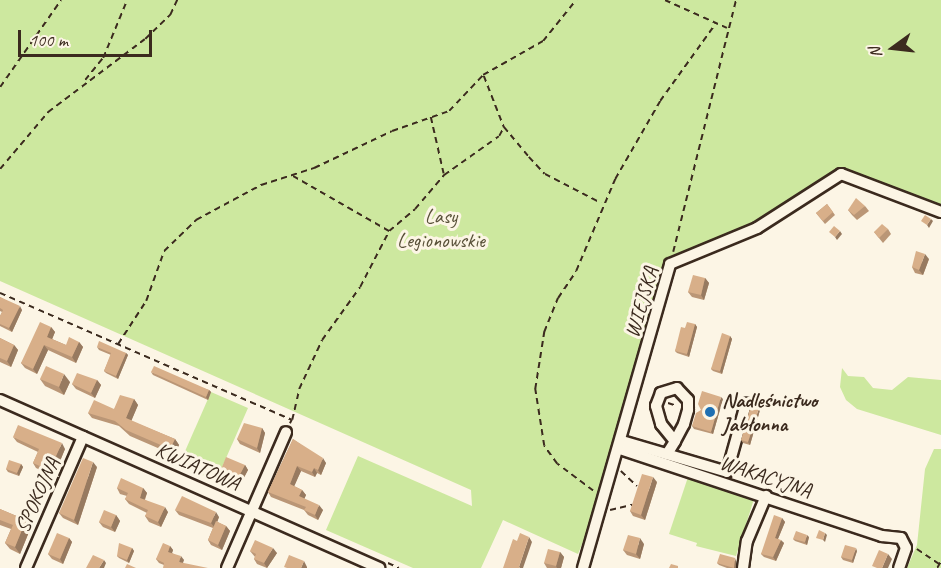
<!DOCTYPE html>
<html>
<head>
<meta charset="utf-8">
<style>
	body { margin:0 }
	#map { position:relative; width:941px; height:568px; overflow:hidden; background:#fcf5e5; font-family:Caveat,sans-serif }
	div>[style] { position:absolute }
	.green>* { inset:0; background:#cde89f }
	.path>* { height:1.5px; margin-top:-0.75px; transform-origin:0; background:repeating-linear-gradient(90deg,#3b2a1e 0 6px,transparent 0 10.5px) }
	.roads { filter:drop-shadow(2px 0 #3b2a1e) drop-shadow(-2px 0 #3b2a1e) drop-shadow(0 2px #3b2a1e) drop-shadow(0 -2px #3b2a1e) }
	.minor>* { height:10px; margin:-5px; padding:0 5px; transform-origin:5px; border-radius:5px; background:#fcf5e5 }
	.wall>* { inset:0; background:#ba9676 }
	.shaded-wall>* { inset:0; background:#977a60 }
	.building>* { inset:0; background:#d8af89 }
	.dots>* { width:16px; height:16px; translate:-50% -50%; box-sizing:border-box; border:3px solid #fcf5e5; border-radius:50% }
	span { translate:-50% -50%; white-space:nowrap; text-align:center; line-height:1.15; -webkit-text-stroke:6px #fcf5e5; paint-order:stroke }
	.park-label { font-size:21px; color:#585038 }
	.street-label { font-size:21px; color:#3b2a1e }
	.poi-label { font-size:21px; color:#3b2a1e; font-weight:700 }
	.left { translate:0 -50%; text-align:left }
	.north { position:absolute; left:863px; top:18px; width:60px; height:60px; -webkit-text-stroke:4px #fcf5e5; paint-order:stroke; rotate:255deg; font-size:16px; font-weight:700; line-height:24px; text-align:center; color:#3b2a1e }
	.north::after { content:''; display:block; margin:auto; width:21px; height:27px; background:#3b2a1e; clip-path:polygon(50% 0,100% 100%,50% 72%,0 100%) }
	.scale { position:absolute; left:18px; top:30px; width:134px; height:27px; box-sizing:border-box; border:3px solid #3b2a1e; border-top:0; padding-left:8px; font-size:18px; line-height:21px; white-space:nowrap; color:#3b2a1e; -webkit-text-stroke:4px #fcf5e5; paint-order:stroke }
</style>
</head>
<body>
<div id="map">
	<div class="green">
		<i style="clip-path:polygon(0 0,941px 0,941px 205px,839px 171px,762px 222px,668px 261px,596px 510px,578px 554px,503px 520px,481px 568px,413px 568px,326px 530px,358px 456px,472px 506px,471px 490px,0 281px)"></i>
		<i style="clip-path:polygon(842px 368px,848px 376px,864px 377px,873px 388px,892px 390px,908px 377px,941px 380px,941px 435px,857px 409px,846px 400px,840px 387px)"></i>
		<i style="clip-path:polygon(211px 392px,248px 408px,216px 481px,179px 465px)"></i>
		<i style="clip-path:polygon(934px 449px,941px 449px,941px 568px,907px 568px,917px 545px,925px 469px)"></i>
		<i style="clip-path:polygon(688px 477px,754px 499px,736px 556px,696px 546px,697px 543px,669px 534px)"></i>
	</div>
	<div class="path">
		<i style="left:665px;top:0;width:68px;rotate:24.3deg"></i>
		<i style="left:484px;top:76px;width:55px;rotate:68.6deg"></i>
		<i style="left:504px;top:127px;width:39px;rotate:50deg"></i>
		<i style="left:529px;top:157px;width:23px;rotate:47deg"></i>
		<i style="left:545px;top:174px;width:63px;rotate:27.4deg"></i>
		<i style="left:85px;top:80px;width:28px;rotate:-51deg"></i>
		<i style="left:103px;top:58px;width:63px;rotate:-67.5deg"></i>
		<i style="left:0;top:87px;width:106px;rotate:-55deg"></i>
		<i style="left:431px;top:117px;width:58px;rotate:77.2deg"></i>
		<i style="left:0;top:169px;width:75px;rotate:-49.9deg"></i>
		<i style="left:48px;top:112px;width:121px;rotate:-37deg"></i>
		<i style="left:145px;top:39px;width:35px;rotate:-44deg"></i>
		<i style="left:170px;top:15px;width:17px;rotate:-65deg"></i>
		<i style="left:293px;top:176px;width:111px;rotate:29.8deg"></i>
		<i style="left:673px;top:252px;width:260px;rotate:-76deg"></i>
		<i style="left:0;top:293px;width:318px;rotate:23.5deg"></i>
		<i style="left:292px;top:420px;width:4px;rotate:117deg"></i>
		<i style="left:118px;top:344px;width:51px;rotate:-56.9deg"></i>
		<i style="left:146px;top:301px;width:53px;rotate:-70.2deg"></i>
		<i style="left:164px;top:251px;width:45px;rotate:-44.1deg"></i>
		<i style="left:196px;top:220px;width:74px;rotate:-28.3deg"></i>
		<i style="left:261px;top:185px;width:56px;rotate:-17.8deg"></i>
		<i style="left:314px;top:168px;width:86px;rotate:-25.4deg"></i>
		<i style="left:392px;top:131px;width:60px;rotate:-19.3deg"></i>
		<i style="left:449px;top:111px;width:50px;rotate:-46.6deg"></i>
		<i style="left:483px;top:75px;width:69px;rotate:-29.5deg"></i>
		<i style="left:543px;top:41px;width:53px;rotate:-51.2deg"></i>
		<i style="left:668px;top:403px;width:9px;rotate:18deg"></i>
		<i style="left:292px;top:420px;width:32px;rotate:-77deg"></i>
		<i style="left:299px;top:389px;width:54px;rotate:-64.9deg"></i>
		<i style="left:322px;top:340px;width:65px;rotate:-54.4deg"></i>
		<i style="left:360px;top:287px;width:63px;rotate:-62.6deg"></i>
		<i style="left:389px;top:231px;width:34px;rotate:-40deg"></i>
		<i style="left:415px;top:209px;width:45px;rotate:-49.5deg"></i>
		<i style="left:444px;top:175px;width:67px;rotate:-35.3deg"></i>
		<i style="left:499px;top:136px;width:10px;rotate:-61deg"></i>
		<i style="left:621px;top:471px;width:22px;rotate:43deg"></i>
		<i style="left:593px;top:491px;width:45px;rotate:-143.1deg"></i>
		<i style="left:557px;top:464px;width:22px;rotate:-126deg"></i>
		<i style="left:544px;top:446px;width:58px;rotate:-99deg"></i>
		<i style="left:535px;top:389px;width:58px;rotate:-81deg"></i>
		<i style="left:544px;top:332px;width:37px;rotate:-68deg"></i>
		<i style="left:558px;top:298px;width:32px;rotate:-56deg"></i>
		<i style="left:576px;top:271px;width:100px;rotate:-67deg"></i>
		<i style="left:615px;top:179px;width:90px;rotate:-60deg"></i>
		<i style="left:660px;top:101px;width:96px;rotate:-54.3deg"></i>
		<i style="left:610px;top:510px;width:23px;rotate:-13deg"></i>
		<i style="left:917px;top:549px;width:29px;rotate:34deg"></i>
		<i style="left:388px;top:563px;width:12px;rotate:24deg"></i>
		<i style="left:937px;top:568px;width:8px;rotate:-60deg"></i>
	</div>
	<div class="roads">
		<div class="minor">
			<i style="left:0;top:400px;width:415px;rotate:23.9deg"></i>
			<i style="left:622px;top:441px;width:109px;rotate:16.4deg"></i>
			<i style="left:727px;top:472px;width:71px;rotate:-74.4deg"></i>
			<i style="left:620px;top:449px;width:276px;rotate:18.4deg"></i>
			<i style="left:882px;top:536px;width:19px;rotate:6deg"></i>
			<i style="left:901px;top:538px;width:11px;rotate:63deg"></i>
			<i style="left:906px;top:548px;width:21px;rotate:109deg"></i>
			<i style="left:667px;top:454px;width:15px;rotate:-58deg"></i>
			<i style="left:675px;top:441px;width:19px;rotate:-62deg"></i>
			<i style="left:684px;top:424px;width:15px;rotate:-74deg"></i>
			<i style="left:688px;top:410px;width:10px;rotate:-90deg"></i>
			<i style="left:688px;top:400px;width:16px;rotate:-133deg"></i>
			<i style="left:677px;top:388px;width:17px;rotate:163deg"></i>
			<i style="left:661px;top:393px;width:14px;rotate:111deg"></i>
			<i style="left:656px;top:406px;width:19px;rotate:74deg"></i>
			<i style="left:661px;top:424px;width:22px;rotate:51deg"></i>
			<i style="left:26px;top:568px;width:143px;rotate:-66.5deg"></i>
			<i style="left:227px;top:568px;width:148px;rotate:-66.5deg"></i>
			<i style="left:583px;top:568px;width:316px;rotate:-74deg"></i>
			<i style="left:670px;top:264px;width:94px;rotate:-22.5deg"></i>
			<i style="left:757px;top:228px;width:100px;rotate:-32.7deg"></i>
			<i style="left:841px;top:174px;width:107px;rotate:20.8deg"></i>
			<i style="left:743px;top:568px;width:27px;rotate:-82deg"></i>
			<i style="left:747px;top:541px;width:49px;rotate:-67.1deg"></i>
		</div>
	</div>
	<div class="wall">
		<i style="clip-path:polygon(827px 204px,835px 215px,825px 224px,816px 213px)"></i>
		<i style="clip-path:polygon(865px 206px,869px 211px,857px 220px,852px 215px,848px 210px)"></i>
		<i style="clip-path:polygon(888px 229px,891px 234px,883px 243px,874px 232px)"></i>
		<i style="clip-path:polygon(929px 259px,923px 275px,915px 273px,912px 267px)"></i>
		<i style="clip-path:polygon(705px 278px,709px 283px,704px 300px,692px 297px,688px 292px)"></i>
		<i style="clip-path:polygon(0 297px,22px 310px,12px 332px,0 326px,0 316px,2px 312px,0 311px)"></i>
		<i style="clip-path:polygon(695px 324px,697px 327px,689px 357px,677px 353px,675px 351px,685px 328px)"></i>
		<i style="clip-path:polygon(51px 327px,55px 332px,52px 339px,66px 345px,79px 342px,83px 347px,76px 363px,48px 350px,37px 374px,25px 368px,21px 363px)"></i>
		<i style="clip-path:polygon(730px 336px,732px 339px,722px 374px,713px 371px,711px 369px)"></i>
		<i style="clip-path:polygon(0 338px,14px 345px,18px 350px,11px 367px,0 362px)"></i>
		<i style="clip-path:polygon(97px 347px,126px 353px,128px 355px,118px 379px,106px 373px,104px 371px,111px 355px,99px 350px)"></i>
		<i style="clip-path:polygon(151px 372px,209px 390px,211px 392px,208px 400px,153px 375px)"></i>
		<i style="clip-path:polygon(40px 379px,70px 382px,64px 395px,45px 386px)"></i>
		<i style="clip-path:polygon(97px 380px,101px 385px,95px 398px,76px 389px,72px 384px)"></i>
		<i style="clip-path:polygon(134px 399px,138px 405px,131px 421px,175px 439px,179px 445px,174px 455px,130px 436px,119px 426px,92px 418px,88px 413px,114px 409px)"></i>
		<i style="clip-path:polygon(723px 399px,713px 434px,694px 429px,692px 426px,701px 410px)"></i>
		<i style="clip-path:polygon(760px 410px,750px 445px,743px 443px,741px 440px)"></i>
		<i style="clip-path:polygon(262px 428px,265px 433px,260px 453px,240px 444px,237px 439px)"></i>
		<i style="clip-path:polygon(13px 437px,65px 449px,60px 461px,54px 459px,47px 473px,36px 468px,33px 463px,38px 452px,17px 442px)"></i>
		<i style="clip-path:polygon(293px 439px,326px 463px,321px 475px,317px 473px,315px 477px,301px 471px,294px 486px,302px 490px,306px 495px,304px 499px,323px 510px,318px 520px,308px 515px,304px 510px,271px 497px,268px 492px)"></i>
		<i style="clip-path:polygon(21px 464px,23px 467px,19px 476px,8px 472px,6px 469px)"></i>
		<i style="clip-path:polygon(245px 465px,248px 470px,240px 485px,223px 477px,220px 472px)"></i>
		<i style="clip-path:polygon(97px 467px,78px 525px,63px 518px,59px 513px)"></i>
		<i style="clip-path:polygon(657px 482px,645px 520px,633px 516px,630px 511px)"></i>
		<i style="clip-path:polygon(117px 488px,143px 488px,147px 493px,145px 500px,168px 512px,161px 527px,149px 522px,145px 516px,147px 513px,129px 504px,125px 499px,127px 496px,120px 494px)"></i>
		<i style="clip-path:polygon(0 509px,26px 520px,31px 527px,20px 554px,10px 549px,5px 543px,11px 529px,0 525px)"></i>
		<i style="clip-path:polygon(175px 510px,219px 517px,217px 522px,226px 526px,230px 531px,222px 550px,211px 545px,208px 540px,213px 528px,179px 515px)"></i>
		<i style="clip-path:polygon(116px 515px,120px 521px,115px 532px,103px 527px,99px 522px)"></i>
		<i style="clip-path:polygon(782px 518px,785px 522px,778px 539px,784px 543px,776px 561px,764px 557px,761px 554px)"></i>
		<i style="clip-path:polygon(809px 537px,807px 545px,795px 541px,793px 539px)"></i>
		<i style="clip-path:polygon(69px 538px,72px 542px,63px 564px,52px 559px,48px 554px)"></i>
		<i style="clip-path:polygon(644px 544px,640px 559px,627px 555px,623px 550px)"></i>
		<i style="clip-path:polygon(170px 546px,173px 550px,172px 553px,184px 560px,164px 565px,159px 563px,156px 559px)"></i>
		<i style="clip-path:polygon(132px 548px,134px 551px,129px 563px,119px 558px,117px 556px)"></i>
		<i style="clip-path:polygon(250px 551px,277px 553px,267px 568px,257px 564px,254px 559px,255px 557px)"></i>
		<i style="clip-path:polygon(857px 551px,853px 563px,843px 560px,841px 557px)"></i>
		<i style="clip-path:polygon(560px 552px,564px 557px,561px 568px,547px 568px,544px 563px)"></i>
		<i style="clip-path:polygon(736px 561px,736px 568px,727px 568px,719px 565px,717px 563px)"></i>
	</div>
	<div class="shaded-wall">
		<i style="clip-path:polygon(931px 219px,933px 221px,929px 228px,927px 225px)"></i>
		<i style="clip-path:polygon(840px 231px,842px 234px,837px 240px,835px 237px)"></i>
		<i style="clip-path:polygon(925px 254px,929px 259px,923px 275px,919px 270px)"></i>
		<i style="clip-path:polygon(705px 278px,709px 283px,704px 300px,701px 295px)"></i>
		<i style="clip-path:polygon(20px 306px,22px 310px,12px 332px,9px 328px)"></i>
		<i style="clip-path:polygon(695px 324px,697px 327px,689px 357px,687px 354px)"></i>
		<i style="clip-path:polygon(51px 327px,55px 332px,51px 342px,47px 337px)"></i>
		<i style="clip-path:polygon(730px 336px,732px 339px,722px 374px,720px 371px)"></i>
		<i style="clip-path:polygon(79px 342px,83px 347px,76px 363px,72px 357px)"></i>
		<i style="clip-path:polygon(14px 345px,18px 350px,11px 367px,7px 361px)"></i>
		<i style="clip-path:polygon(44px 345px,48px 350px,37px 374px,33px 369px)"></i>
		<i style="clip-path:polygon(126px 353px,128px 355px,118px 379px,116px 376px)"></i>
		<i style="clip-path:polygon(64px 374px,70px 382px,64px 395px,59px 387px)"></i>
		<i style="clip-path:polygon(97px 380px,101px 385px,95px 398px,91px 393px)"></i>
		<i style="clip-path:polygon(209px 390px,211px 392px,208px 400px,206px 397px)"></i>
		<i style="clip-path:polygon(721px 397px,723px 399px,713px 434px,711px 432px)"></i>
		<i style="clip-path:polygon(134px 399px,138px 405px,130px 424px,126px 418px)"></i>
		<i style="clip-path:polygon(759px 408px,760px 410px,750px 445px,748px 442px)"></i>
		<i style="clip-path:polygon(262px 428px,265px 433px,260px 453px,257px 448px)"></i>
		<i style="clip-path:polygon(175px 439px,179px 445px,174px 455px,170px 449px)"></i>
		<i style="clip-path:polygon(62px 443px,65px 449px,60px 461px,56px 456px)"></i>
		<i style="clip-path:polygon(50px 454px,54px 459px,47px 473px,44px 468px)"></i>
		<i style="clip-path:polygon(323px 458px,326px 463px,321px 475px,318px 470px)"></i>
		<i style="clip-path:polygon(93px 462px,97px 467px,78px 525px,74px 520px)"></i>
		<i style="clip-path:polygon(21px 464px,23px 467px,19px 476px,17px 473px)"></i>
		<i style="clip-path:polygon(245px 465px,248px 470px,240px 485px,237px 480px)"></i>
		<i style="clip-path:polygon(297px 466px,301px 471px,293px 489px,290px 484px)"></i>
		<i style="clip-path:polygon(314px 468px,317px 473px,315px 477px,312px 472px)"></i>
		<i style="clip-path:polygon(653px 477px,657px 482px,645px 520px,641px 515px)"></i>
		<i style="clip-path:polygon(143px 488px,147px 493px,143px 503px,140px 498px)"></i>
		<i style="clip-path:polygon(302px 490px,306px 495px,303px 502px,299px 496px)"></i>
		<i style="clip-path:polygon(319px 505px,323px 510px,318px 520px,315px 515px)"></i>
		<i style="clip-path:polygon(165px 507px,168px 512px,161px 527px,158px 522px)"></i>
		<i style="clip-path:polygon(216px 512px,219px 517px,215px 528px,211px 523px)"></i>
		<i style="clip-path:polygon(116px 515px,120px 521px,115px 532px,111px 527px)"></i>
		<i style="clip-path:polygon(782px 518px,785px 522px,777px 541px,775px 538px)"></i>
		<i style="clip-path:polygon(26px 520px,31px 527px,20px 554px,15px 547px)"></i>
		<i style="clip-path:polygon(226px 526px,230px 531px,222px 550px,218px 545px)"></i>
		<i style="clip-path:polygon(825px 533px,827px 535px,825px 542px,823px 540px)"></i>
		<i style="clip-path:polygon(807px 535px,809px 537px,807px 545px,805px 542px)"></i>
		<i style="clip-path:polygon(529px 537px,532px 542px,523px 568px,520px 568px,519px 567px)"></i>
		<i style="clip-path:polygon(69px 538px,72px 542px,63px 564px,60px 559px)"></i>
		<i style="clip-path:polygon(640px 538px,644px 544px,640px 559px,636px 554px)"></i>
		<i style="clip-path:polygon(781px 540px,784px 543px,776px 561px,773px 557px)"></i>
		<i style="clip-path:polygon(170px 546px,173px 550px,171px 556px,168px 552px)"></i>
		<i style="clip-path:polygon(132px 548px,134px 551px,129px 563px,127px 560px)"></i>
		<i style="clip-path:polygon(273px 548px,277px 553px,267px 568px,264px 563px)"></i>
		<i style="clip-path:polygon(856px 548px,857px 551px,853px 563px,852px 560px)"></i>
		<i style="clip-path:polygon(560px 552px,564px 557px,561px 568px,557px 568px,556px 566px)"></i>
		<i style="clip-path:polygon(888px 554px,892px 559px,888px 568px,882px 568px)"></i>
		<i style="clip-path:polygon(181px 556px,184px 560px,182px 566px,179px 562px)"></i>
		<i style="clip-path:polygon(735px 558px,736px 561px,736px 568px,734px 568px)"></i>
		<i style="clip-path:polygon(104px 560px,106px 563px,104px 568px,99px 568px)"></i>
		<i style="clip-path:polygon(304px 561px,307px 567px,307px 568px,301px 568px)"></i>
	</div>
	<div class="building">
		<i style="clip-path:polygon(856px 198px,865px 206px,854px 215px,848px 210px)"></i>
		<i style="clip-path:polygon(827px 204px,833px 212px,823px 221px,816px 213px)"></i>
		<i style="clip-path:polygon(925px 215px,931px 219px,927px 225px,921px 221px)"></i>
		<i style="clip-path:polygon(882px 224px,888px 229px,879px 238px,874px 232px)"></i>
		<i style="clip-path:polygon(834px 226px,840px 231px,835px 237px,829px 232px)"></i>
		<i style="clip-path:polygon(916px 251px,925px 254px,919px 270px,912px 267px)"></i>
		<i style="clip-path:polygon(693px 275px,705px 278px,701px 295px,688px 292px)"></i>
		<i style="clip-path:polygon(0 297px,20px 306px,9px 328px,0 324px,0 316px,3px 310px,0 308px)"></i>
		<i style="clip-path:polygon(40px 322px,51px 327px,47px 337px,66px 345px,69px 337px,79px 342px,72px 357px,44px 345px,33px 369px,21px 363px)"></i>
		<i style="clip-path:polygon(687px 322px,695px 324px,687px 354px,675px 351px,681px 327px,685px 328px)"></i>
		<i style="clip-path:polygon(722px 333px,730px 336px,720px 371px,711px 369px)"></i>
		<i style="clip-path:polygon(0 338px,14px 345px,7px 361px,0 358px)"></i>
		<i style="clip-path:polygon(99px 341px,126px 353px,116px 376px,104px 371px,111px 353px,97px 347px)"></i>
		<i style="clip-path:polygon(46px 366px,64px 374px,59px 387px,40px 379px)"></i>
		<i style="clip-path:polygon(154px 366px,209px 390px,206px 397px,151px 372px)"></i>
		<i style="clip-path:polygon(77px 373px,97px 380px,91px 393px,72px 384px)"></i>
		<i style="clip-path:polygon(702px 391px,721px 397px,711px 432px,692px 426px,696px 413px,701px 410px,698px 404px)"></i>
		<i style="clip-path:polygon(120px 395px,134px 399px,126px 418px,175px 439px,170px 449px,126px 430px,115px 421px,88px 413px,94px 400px,114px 409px)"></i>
		<i style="clip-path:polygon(751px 405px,759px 408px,748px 442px,741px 440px)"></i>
		<i style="clip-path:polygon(244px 423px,262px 428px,257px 448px,237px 439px)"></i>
		<i style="clip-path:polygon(18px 425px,62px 443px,56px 456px,50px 454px,44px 468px,33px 463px,39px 449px,13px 437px)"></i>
		<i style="clip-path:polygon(293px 439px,323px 458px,318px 470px,314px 468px,312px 472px,297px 466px,290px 484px,302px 490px,299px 496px,319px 505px,315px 515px,304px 510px,306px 507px,268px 492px)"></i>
		<i style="clip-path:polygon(226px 457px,245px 465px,237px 480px,220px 472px)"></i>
		<i style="clip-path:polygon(83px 458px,93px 462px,74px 520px,59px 513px)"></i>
		<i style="clip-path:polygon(9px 460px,21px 464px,17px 473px,6px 469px)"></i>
		<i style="clip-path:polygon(642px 474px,653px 477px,641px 515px,630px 511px)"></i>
		<i style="clip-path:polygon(121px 478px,143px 488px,140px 498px,165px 507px,158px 522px,145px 516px,148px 510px,125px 499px,128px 493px,117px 488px)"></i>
		<i style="clip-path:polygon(182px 496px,216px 512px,211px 523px,175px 510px)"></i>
		<i style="clip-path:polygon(0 509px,26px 520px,15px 547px,5px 543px,13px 525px,0 520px)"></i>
		<i style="clip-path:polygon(104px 510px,116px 515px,111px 527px,99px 522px)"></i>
		<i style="clip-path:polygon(774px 515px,782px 518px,775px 538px,781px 540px,773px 557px,761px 554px)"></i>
		<i style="clip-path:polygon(216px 521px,226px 526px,218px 545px,208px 540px)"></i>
		<i style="clip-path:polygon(819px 530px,825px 533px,823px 540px,816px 538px)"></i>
		<i style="clip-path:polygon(796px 531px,807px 535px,805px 542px,793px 539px)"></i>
		<i style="clip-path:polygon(57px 533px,69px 538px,60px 559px,48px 554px)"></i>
		<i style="clip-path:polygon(520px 533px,529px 537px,519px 567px,520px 568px,503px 568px,513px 539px,517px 541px)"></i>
		<i style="clip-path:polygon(628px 535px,640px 538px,636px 554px,623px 550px)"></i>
		<i style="clip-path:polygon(255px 540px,273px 548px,264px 563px,254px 559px,256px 554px,250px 551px)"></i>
		<i style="clip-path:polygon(119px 543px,132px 548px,127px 560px,117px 556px)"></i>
		<i style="clip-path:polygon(163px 543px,170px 546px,168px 552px,181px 556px,179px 562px,208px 568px,163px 568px,164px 563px,156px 559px)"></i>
		<i style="clip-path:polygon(845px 545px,856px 548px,852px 560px,841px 557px)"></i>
		<i style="clip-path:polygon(548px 549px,560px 552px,556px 566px,544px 563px)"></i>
		<i style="clip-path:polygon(879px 550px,888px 554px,882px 568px,877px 568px,872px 566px)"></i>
		<i style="clip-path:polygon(720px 554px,735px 558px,734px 568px,717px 563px)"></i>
		<i style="clip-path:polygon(93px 555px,104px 560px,99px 568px,86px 568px)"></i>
		<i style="clip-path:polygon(289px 555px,304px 561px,301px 568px,287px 568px,284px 567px)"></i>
		<i style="clip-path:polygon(127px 564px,136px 568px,125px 568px)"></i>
		<i style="clip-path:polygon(671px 564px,678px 566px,678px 568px,669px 568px)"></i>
	</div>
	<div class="dots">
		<i style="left:710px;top:412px;background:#1f6fb2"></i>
	</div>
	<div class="park-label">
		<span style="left:441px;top:228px">Lasy<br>Legionowskie</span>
	</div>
	<div class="street-label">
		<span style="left:641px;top:302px;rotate:-74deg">WIEJSKA</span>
		<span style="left:198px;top:466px;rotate:24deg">KWIATOWA</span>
		<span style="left:766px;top:476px;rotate:18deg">WAKACYJNA</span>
		<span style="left:37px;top:495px;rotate:-66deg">SPOKOJNA</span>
	</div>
	<div class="poi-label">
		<span class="left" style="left:722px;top:412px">Nadleśnictwo<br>Jabłonna</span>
	</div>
	<div class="north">N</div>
	<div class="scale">100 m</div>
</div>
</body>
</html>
